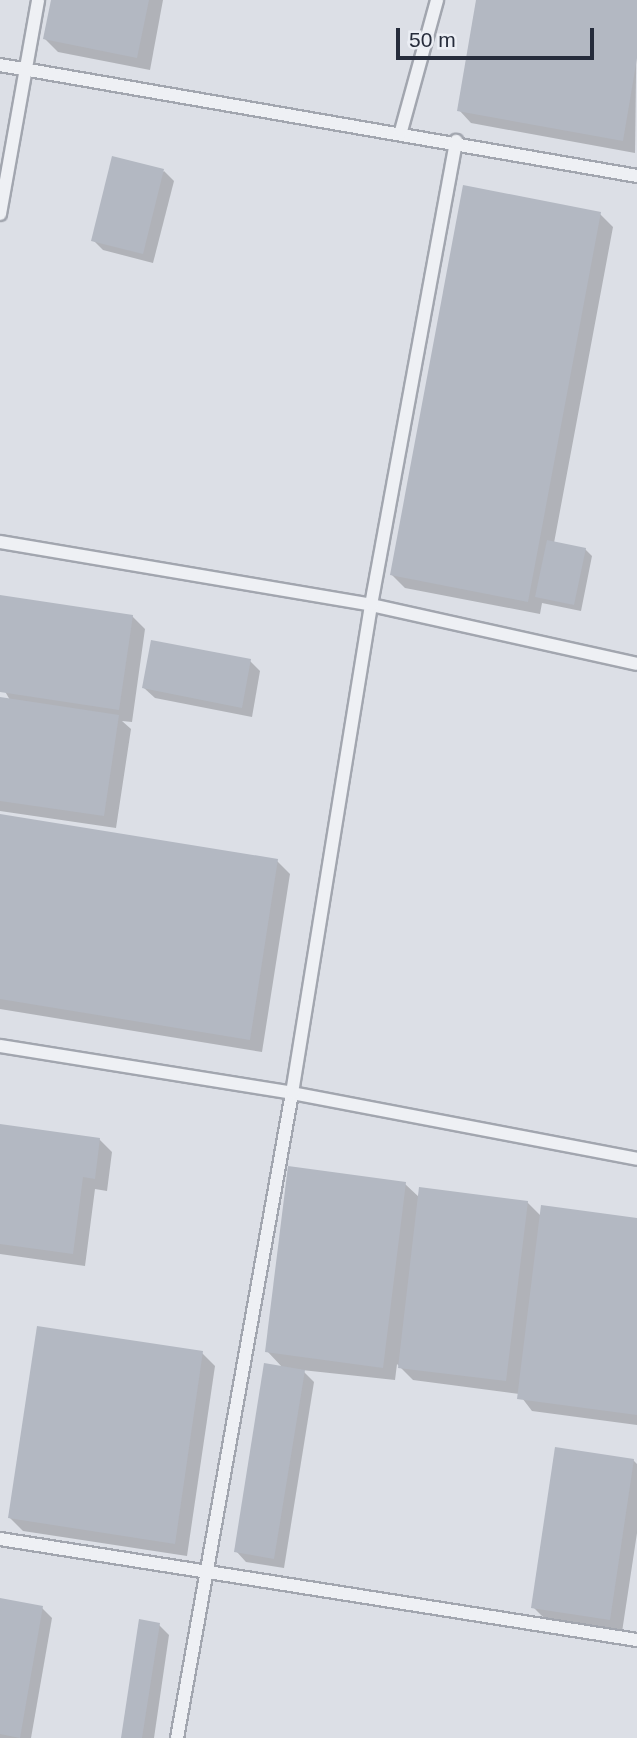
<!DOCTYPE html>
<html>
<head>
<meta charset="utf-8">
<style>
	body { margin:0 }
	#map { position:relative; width:637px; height:1738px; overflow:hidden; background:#dcdfe6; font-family:Arial,sans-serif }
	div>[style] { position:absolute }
	.shadow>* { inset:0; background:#0003 }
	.building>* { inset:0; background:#b3b8c2 }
	.roads { filter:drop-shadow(2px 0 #a2a6af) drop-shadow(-2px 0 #a2a6af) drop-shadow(0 2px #a2a6af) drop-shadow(0 -2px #a2a6af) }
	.lane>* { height:12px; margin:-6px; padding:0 6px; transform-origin:6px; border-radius:6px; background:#eef0f4 }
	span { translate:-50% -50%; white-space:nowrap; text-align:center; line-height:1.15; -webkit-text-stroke:5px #ebeef4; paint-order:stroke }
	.scale { position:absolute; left:396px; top:28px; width:198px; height:32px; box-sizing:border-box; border:4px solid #262c3b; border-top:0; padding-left:9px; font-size:21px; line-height:24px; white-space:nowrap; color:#262c3b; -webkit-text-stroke:5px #ebeef4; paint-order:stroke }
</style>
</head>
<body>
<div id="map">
	<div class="shadow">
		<i style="clip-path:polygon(52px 0,163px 0,150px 70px,58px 52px,45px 39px)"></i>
		<i style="clip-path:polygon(478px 0,637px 0,635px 153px,471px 123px,459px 110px)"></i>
		<i style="clip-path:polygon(164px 171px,174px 181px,153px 263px,103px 250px,93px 240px)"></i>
		<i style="clip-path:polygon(600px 214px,613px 227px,554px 543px,585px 549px,592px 556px,581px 611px,542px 603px,540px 614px,405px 588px,392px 575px)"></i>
		<i style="clip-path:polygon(0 596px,132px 616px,145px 629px,132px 722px,122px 721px,131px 729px,116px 828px,0 811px,0 704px,10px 700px,0 683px)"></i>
		<i style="clip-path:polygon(250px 661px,260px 671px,252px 717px,155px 698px,144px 688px)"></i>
		<i style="clip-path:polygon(0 816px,277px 861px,290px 874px,262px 1052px,0 1009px)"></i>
		<i style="clip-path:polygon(0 1136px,99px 1139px,112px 1152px,107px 1191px,95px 1189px,85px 1266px,0 1254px)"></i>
		<i style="clip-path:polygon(405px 1184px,420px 1198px,527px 1202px,542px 1217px,637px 1220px,637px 1425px,532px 1411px,519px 1394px,413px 1380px,397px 1364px,395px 1380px,283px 1368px,267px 1351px)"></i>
		<i style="clip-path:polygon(202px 1353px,215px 1366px,187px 1556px,23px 1531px,10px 1518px)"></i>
		<i style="clip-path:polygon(304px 1372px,314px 1382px,284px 1568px,246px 1562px,236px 1551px)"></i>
		<i style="clip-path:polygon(633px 1460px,637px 1464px,637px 1533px,622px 1632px,546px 1620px,533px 1607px)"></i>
		<i style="clip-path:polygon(0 1600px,42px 1608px,52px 1618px,31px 1738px,0 1738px)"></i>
		<i style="clip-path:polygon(159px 1625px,169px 1635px,154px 1738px,123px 1738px)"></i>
	</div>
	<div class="building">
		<i style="clip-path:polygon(51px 0,149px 0,137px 58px,43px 39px)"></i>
		<i style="clip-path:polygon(476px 0,637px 0,637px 58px,623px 141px,457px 111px)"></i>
		<i style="clip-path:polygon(112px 156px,164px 169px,143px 254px,91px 241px)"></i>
		<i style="clip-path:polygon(463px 185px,601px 212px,528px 602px,390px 575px)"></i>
		<i style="clip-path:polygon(547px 540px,586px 548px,574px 605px,535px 597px)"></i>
		<i style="clip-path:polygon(0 595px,133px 615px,119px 710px,0 692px)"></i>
		<i style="clip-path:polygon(151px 640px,251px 659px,242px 708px,142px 688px)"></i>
		<i style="clip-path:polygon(0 697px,119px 715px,104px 816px,0 801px)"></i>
		<i style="clip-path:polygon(0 814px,278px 859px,250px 1040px,0 999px)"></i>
		<i style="clip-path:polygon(0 1124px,100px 1138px,95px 1179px,83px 1177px,73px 1254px,0 1244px)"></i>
		<i style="clip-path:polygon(288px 1166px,406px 1182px,383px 1368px,265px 1352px)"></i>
		<i style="clip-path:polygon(419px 1187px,528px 1201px,506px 1381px,398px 1368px)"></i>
		<i style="clip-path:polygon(541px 1205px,637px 1218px,637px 1415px,517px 1399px)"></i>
		<i style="clip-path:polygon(37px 1326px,203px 1351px,175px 1544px,8px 1518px)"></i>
		<i style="clip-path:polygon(264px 1363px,305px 1370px,274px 1559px,234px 1552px)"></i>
		<i style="clip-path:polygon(555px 1447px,634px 1459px,610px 1620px,531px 1608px)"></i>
		<i style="clip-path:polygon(0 1598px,43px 1606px,20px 1738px,0 1734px)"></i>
		<i style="clip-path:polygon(139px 1619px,160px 1623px,142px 1738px,121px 1738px)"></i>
	</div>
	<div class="roads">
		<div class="lane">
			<i style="left:0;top:65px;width:647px;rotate:9.88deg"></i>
			<i style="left:401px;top:131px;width:136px;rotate:-74.6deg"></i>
			<i style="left:0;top:214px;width:217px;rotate:-79.9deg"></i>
			<i style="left:0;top:542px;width:376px;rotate:9.6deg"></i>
			<i style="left:371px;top:605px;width:272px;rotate:12.5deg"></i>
			<i style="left:0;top:1046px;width:296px;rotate:9.1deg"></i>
			<i style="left:292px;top:1093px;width:351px;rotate:10.8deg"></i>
			<i style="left:0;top:1539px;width:645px;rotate:9.01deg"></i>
			<i style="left:177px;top:1738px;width:655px;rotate:-79.89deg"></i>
			<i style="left:292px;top:1093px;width:494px;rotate:-80.8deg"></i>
			<i style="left:371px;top:605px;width:472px;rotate:-79.6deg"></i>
		</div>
	</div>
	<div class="scale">50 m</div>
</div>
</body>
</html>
